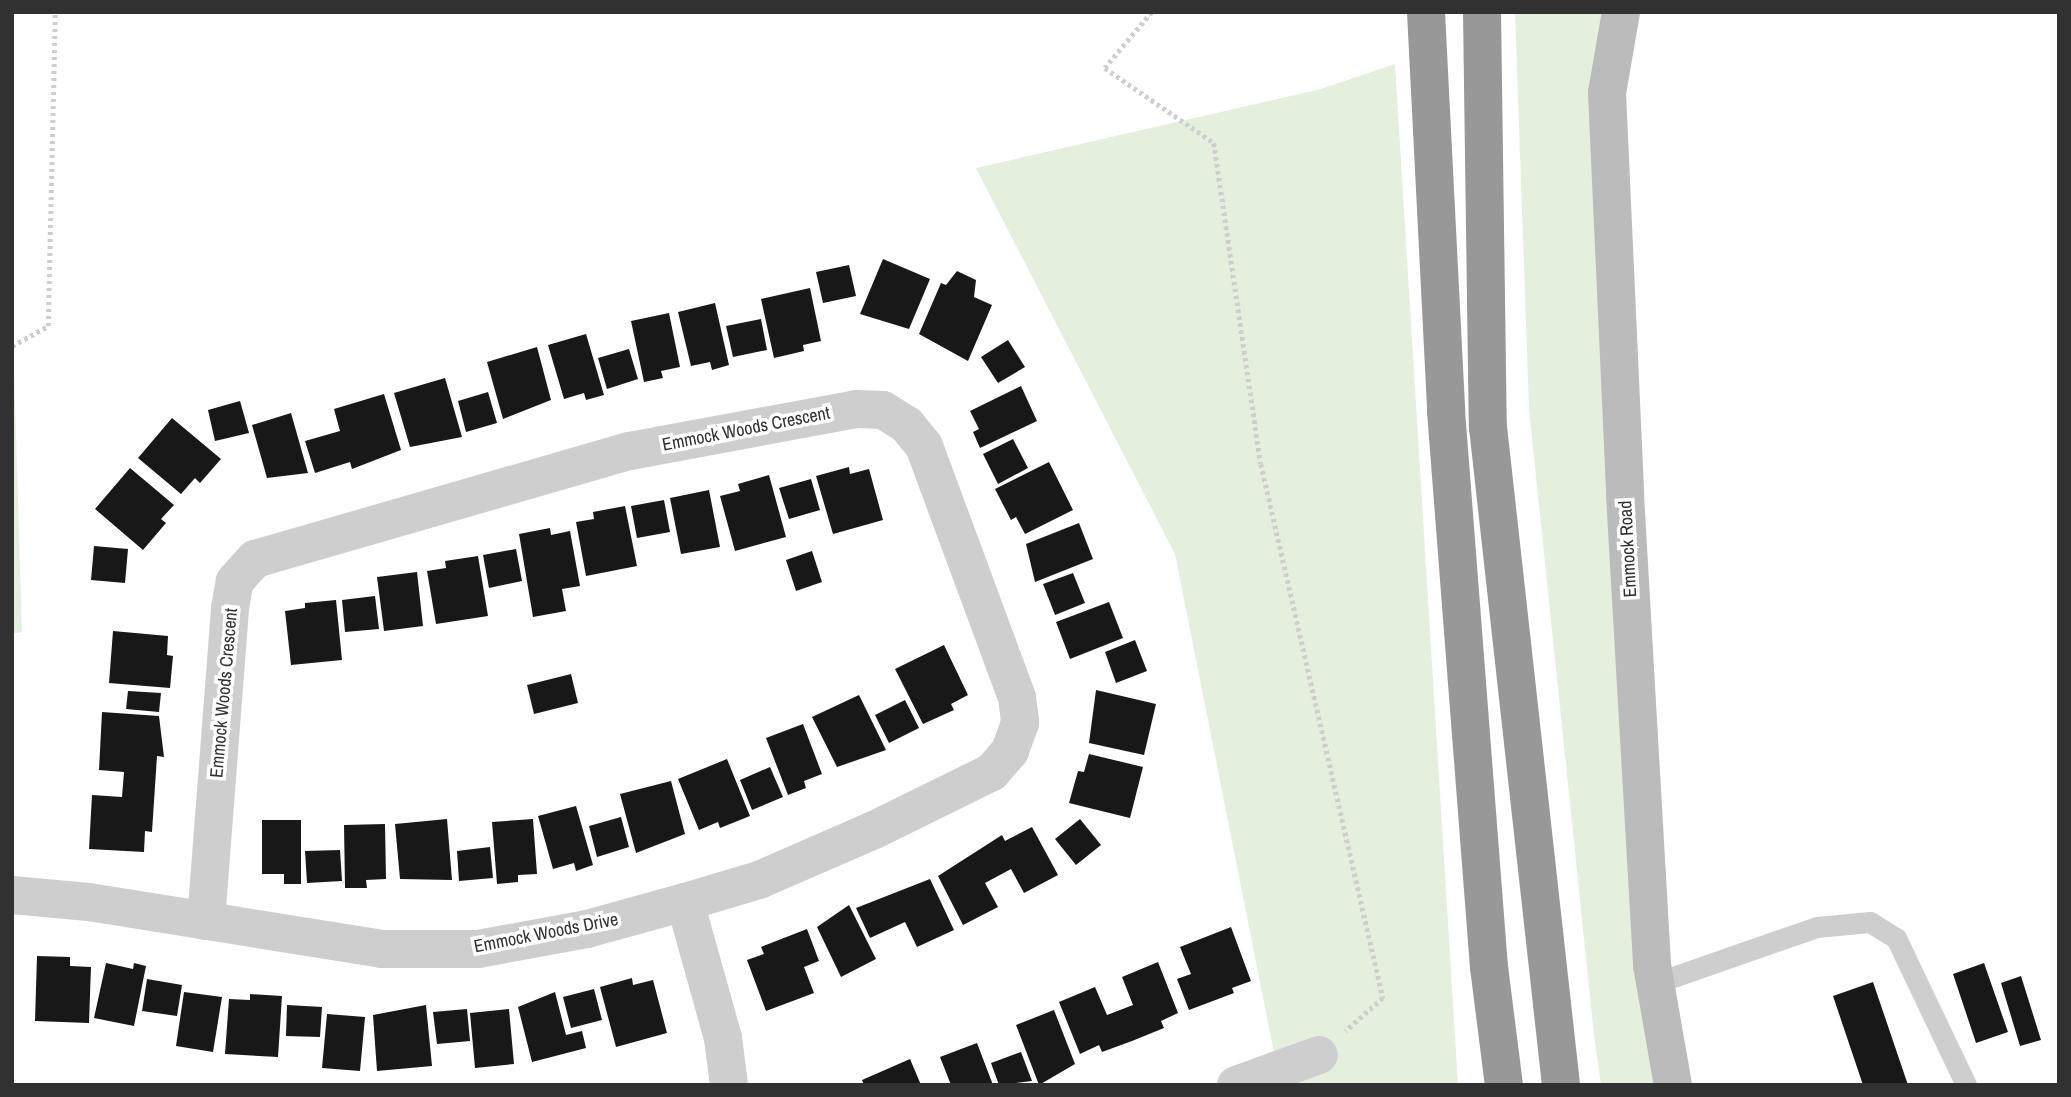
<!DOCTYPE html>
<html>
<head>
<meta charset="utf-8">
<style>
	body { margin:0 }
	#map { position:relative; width:2071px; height:1097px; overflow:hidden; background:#fff; font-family:"Archivo Narrow",sans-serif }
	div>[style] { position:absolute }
	.green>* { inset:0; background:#e5efde }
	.building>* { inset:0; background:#181818 }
	.path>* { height:4.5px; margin-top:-2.25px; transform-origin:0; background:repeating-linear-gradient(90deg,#cecece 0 3.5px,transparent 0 7px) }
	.lane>* { height:21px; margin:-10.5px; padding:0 10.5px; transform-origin:10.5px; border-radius:10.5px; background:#cecece }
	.street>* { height:38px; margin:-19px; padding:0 19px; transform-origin:19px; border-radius:19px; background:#cecece }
	.secondary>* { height:38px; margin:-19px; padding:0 19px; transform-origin:19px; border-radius:19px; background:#bbb }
	.highway>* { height:38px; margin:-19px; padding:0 19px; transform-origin:19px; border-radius:19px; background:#989898 }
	span { translate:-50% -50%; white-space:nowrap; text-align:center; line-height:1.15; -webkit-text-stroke:7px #fff; paint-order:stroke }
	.street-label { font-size:18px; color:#313131 }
	.frame { position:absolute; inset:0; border:14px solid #313131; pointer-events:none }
</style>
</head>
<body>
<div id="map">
	<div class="green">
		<i style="clip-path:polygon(1515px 12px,1602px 12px,1660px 1085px,1601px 1085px,1594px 1035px,1529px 409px)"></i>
		<i style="clip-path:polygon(1395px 64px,1458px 1085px,1286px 1085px,1274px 1053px,1175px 554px,976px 168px,1321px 89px)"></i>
		<i style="clip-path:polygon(12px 304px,22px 632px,12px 634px)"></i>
	</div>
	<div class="building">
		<i style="clip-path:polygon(883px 259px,930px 279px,909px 329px,860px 314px)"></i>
		<i style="clip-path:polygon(849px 265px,856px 296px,823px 303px,816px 272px)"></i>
		<i style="clip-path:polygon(957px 271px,976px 280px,974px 297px,992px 305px,968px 361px,919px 334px,941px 283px,946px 285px)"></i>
		<i style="clip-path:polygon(810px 288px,821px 341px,803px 345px,804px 351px,774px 358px,761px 299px)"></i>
		<i style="clip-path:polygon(715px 303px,729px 365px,712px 370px,710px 362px,691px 366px,678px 312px)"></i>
		<i style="clip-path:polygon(669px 313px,680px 367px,661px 371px,663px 378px,644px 382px,631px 321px)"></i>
		<i style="clip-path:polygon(761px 319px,767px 350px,733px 357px,726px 326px)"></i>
		<i style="clip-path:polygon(586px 334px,604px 395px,586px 400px,584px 393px,564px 399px,548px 345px)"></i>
		<i style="clip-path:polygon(1008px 340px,1025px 367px,998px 383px,981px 357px)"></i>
		<i style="clip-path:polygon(537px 347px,551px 400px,503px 419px,487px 362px)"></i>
		<i style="clip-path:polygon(629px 349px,638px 379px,607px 389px,598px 358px)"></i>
		<i style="clip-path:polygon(445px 378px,462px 437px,410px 447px,394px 393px)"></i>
		<i style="clip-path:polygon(1021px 386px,1037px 421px,980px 448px,973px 432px,979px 429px,970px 411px)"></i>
		<i style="clip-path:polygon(488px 392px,497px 423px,466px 432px,458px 401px)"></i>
		<i style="clip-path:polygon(384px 394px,401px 450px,352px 469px,350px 462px,315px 473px,305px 441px,340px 431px,334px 409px)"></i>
		<i style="clip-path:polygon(240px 401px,249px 433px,215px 441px,208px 410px)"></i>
		<i style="clip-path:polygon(291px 413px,308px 473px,267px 478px,252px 425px)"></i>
		<i style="clip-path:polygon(172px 418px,221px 459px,200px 483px,195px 478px,181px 494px,138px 458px)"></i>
		<i style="clip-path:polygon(1013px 439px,1028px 468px,998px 484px,983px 454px)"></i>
		<i style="clip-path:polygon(1049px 462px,1073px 510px,1025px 534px,1016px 517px,1011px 520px,995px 489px)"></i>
		<i style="clip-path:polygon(849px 467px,850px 474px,869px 469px,883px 520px,833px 534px,816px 476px)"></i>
		<i style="clip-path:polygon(130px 468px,174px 505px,161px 519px,166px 523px,143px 550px,95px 509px)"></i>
		<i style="clip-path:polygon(769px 475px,786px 537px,735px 551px,720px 496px,740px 491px,738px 484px)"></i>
		<i style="clip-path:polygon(811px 479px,820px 510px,789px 519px,779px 488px)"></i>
		<i style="clip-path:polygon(709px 490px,720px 547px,681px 554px,670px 498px)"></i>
		<i style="clip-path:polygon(664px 500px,670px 532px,637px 538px,631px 506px)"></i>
		<i style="clip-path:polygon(625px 506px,637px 566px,586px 576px,576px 522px,594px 519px,593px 512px)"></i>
		<i style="clip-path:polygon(1079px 523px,1093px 559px,1035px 582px,1026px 544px)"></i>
		<i style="clip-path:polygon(550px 528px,551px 535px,570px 531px,580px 586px,562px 589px,566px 611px,533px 617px,519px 534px)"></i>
		<i style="clip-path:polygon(94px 546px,128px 549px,125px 583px,91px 580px)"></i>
		<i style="clip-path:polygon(516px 549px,522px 581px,489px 588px,483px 555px)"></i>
		<i style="clip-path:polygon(812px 551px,822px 582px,796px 591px,786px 560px)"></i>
		<i style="clip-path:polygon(478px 556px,488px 616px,436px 624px,427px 571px,446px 568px,445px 561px)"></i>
		<i style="clip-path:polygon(417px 572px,423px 626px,384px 631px,377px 577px)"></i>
		<i style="clip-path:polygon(1073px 573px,1085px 603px,1055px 615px,1043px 584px)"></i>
		<i style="clip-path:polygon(375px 596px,379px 629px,345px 632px,342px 600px)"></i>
		<i style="clip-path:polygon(336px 600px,342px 660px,291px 665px,285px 611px,305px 608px,305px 603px)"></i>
		<i style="clip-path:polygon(1109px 602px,1123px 638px,1070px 659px,1056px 622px)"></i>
		<i style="clip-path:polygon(113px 631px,168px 636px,167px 655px,173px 656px,170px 688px,109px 683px)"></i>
		<i style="clip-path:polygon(1135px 640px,1147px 671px,1116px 683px,1105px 652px)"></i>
		<i style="clip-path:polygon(944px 645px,968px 695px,951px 704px,954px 710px,923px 724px,895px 669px)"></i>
		<i style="clip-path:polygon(571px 674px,578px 703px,534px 714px,527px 685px)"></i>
		<i style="clip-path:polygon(1096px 690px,1156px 704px,1144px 755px,1089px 743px)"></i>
		<i style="clip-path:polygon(128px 691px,161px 693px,159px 712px,126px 709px)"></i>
		<i style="clip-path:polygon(859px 695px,886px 750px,837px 767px,812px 717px)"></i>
		<i style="clip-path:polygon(905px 700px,919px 728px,889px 743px,875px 715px)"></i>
		<i style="clip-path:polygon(102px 712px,159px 716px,164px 757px,157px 756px,152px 832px,145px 831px,144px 852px,89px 849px,92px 795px,122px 797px,124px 772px,99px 770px)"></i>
		<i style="clip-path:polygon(803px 724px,822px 774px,804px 781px,806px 788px,788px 795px,766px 738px)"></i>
		<i style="clip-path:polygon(1089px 754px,1143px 767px,1130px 818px,1069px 803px,1078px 771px,1084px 772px)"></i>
		<i style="clip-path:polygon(727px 759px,750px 816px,720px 828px,718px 822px,699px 830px,678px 779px)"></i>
		<i style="clip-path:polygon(770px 767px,783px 797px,752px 810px,740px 780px)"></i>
		<i style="clip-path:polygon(671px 781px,685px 834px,636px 853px,620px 794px)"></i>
		<i style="clip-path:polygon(576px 806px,593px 865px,576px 871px,574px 863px,553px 869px,538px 816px)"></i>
		<i style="clip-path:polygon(621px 817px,629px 847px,597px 857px,589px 826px)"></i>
		<i style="clip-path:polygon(447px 819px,452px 880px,400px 879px,395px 824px)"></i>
		<i style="clip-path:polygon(533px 819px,537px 874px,518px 875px,518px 882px,497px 884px,492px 822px)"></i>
		<i style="clip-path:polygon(1080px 819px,1101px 845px,1076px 865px,1055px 839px)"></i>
		<i style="clip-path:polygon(262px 820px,301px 820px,301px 884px,284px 884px,284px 874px,262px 874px)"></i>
		<i style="clip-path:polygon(385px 824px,386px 879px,366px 880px,367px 888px,345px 888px,344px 825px)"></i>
		<i style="clip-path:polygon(1032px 827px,1058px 875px,1024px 893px,1011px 869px,985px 883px,998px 907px,963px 925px,938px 876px,1002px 835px,1005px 841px)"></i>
		<i style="clip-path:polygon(490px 847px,493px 878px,459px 881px,457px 851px)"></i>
		<i style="clip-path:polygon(340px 850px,342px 881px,307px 883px,305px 851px)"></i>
		<i style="clip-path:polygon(930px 879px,954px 930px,917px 947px,905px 922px,870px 938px,856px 908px)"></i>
		<i style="clip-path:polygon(849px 905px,876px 959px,841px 977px,817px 927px)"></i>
		<i style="clip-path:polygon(1231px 927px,1251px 981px,1232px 988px,1234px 993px,1189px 1010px,1177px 979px,1191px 974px,1180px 947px)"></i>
		<i style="clip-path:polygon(807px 929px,819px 961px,804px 967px,814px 993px,766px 1011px,747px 960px,764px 954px,761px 947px)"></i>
		<i style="clip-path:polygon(37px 956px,70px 957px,70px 966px,91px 967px,89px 1023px,35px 1021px)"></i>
		<i style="clip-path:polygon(1158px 962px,1178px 1013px,1161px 1021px,1164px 1028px,1132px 1041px,1102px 1052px,1099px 1045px,1080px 1054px,1059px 1002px,1095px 987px,1107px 1015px,1133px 1005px,1122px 977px)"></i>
		<i style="clip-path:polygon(106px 963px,133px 969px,134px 963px,146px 966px,134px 1026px,94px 1018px)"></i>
		<i style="clip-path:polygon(1984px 963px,2008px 1032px,1976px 1043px,1953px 974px)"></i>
		<i style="clip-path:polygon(2021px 976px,2041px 1040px,2020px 1046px,2001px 983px)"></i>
		<i style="clip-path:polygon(632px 978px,633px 985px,653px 980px,667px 1033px,616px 1047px,600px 987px)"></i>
		<i style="clip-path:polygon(147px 979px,182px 985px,177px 1016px,142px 1011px)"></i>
		<i style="clip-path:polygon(1873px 982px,1908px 1085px,1863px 1085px,1833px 996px)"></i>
		<i style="clip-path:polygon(594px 989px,602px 1020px,571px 1028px,563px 997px)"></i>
		<i style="clip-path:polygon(184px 992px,222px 997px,213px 1052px,176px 1046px)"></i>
		<i style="clip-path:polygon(555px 992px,566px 1035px,582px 1031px,586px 1048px,532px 1062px,518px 1007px)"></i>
		<i style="clip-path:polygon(250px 994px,282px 996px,278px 1057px,225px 1054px,229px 999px,250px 1000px)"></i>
		<i style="clip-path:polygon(287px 1005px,322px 1007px,320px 1037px,286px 1036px)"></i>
		<i style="clip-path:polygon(426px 1005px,432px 1066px,377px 1071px,373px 1015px)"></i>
		<i style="clip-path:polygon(467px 1009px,470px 1041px,437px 1044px,433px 1012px)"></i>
		<i style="clip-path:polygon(509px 1009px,514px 1064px,475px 1068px,470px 1013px)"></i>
		<i style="clip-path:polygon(1054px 1010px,1075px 1064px,1039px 1085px,1016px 1025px)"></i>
		<i style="clip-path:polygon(327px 1014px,365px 1017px,360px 1071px,322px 1068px)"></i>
		<i style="clip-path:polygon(977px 1043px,993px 1085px,951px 1085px,940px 1057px)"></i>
		<i style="clip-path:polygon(1021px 1052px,1032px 1081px,999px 1085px,991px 1063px)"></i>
		<i style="clip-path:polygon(910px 1059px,921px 1085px,864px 1085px,862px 1080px)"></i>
	</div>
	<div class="path">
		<i style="left:1152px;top:12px;width:73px;rotate:130deg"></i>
		<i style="left:1105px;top:68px;width:132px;rotate:34.5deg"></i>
		<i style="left:1214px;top:143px;width:324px;rotate:81.7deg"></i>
		<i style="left:1261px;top:464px;width:548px;rotate:77.13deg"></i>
		<i style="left:1383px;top:998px;width:50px;rotate:138.3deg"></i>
		<i style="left:12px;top:346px;width:41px;rotate:-29.1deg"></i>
		<i style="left:48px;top:326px;width:314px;rotate:-88.7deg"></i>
	</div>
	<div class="lane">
		<i style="left:1656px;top:983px;width:170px;rotate:-19.2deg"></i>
		<i style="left:1817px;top:927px;width:53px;rotate:-5.4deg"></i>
		<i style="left:1870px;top:922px;width:31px;rotate:32deg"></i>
		<i style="left:1896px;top:938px;width:163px;rotate:64.5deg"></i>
	</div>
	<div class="street">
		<i style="left:12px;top:895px;width:77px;rotate:5.2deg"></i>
		<i style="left:89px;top:902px;width:296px;rotate:9.1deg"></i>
		<i style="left:381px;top:949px;width:97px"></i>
		<i style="left:478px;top:949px;width:111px;rotate:-10.4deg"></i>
		<i style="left:587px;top:929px;width:102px;rotate:-15.4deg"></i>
		<i style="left:685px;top:902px;width:141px;rotate:74.4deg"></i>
		<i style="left:723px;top:1038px;width:47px;rotate:82.7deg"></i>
		<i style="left:206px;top:921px;width:314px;rotate:-85.6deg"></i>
		<i style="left:230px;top:608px;width:27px;rotate:-80deg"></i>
		<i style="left:235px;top:581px;width:30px;rotate:-48deg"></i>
		<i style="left:255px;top:559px;width:390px;rotate:-16.1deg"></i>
		<i style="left:630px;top:451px;width:230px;rotate:-10.5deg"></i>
		<i style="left:856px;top:409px;width:27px;rotate:2deg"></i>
		<i style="left:883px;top:410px;width:28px;rotate:32deg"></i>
		<i style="left:907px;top:425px;width:27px;rotate:51deg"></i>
		<i style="left:924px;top:446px;width:268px;rotate:69.7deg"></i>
		<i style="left:1017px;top:697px;width:26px;rotate:83deg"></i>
		<i style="left:1020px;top:723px;width:30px;rotate:110deg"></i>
		<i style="left:1010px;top:751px;width:28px;rotate:131deg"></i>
		<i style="left:992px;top:772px;width:131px;rotate:153.8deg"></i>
		<i style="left:874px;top:830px;width:125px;rotate:156.5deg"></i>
		<i style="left:759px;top:880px;width:77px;rotate:163.4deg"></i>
		<i style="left:1236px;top:1085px;width:88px;rotate:-19.9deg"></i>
	</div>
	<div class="secondary">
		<i style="left:1621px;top:12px;width:82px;rotate:99.8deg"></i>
		<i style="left:1607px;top:93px;width:402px;rotate:87.4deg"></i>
		<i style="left:1625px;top:495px;width:471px;rotate:86.7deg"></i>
		<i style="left:1652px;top:965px;width:122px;rotate:80.1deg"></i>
	</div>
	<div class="highway">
		<i style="left:1426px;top:12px;width:400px;rotate:87.1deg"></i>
		<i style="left:1446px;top:411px;width:558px;rotate:85.58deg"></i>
		<i style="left:1489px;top:967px;width:119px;rotate:82.8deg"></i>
		<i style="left:1482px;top:12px;width:415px;rotate:89.2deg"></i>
		<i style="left:1488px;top:427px;width:662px;rotate:83.67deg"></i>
	</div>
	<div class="street-label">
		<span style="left:746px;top:429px;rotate:-11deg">Emmock Woods Crescent</span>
		<span style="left:1628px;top:549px;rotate:-93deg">Emmock Road</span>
		<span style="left:224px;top:693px;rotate:-85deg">Emmock Woods Crescent</span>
		<span style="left:546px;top:933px;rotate:-11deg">Emmock Woods Drive</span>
	</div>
	<div class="frame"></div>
</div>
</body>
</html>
